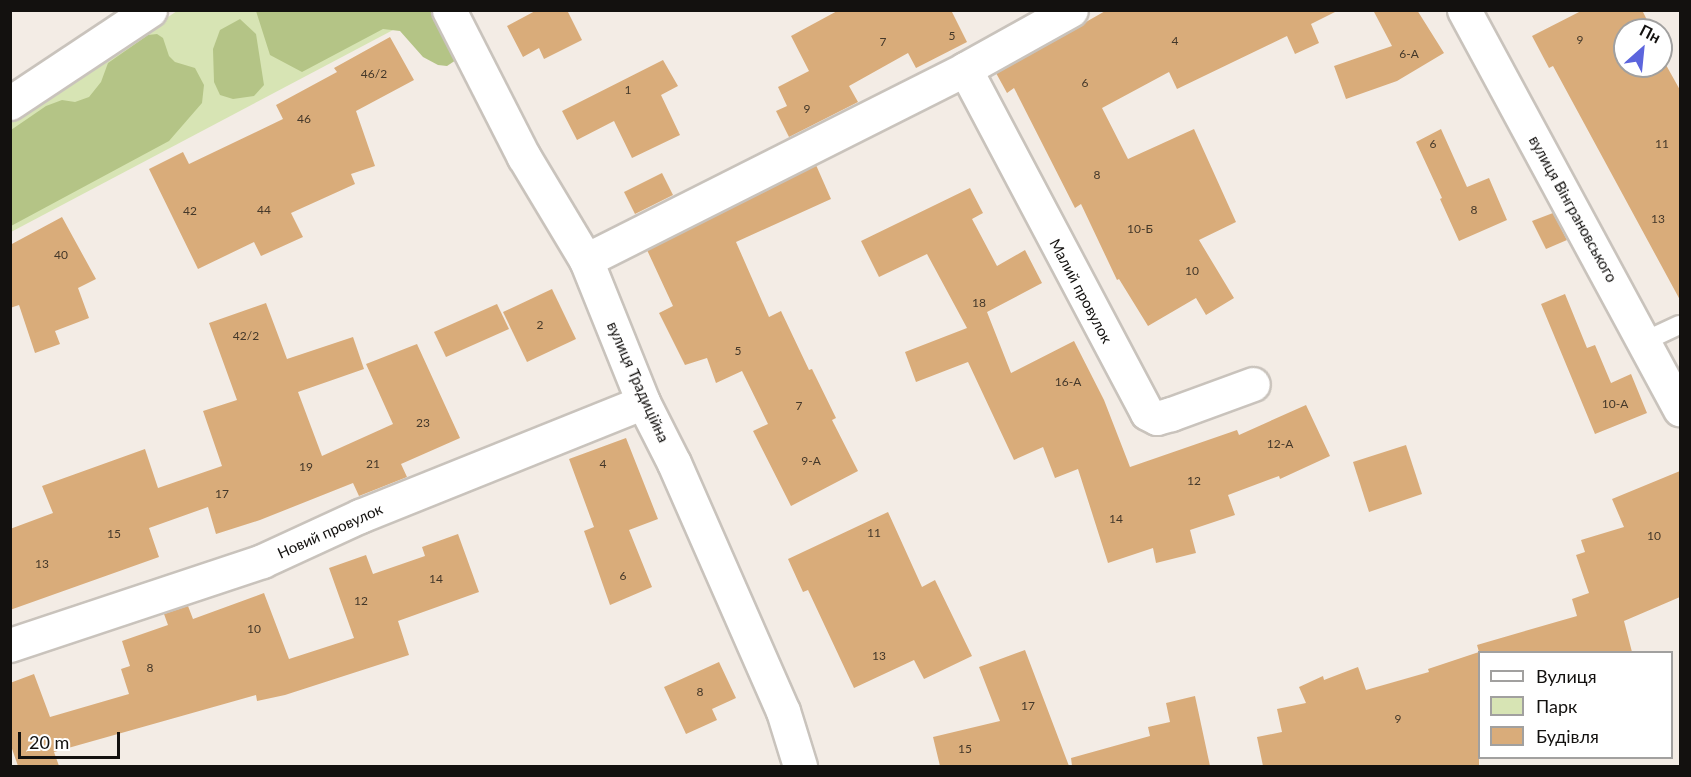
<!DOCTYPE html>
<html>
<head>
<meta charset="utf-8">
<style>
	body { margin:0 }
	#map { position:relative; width:1691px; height:777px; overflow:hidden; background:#f3ece5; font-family:Lato,sans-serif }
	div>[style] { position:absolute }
	.green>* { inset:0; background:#d7e4b4 }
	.forest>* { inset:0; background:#b4c486 }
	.building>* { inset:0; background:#d9ac7a }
	.roads { filter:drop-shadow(2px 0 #c9c3bc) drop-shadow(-2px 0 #c9c3bc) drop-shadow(0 2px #c9c3bc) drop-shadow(0 -2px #c9c3bc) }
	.service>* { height:18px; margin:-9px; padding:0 9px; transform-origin:9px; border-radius:9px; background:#fff }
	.minor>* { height:33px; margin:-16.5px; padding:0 16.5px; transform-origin:16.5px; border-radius:16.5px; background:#fff }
	.tertiary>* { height:33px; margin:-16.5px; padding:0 16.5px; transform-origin:16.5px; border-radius:16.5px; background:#fff }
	span { translate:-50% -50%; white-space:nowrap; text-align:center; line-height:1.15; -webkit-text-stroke:6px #fff; paint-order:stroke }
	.number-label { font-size:12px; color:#44382a }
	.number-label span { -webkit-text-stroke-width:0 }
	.street-label { font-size:15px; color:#13110f }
	.frame { position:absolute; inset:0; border:12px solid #13110f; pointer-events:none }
	.legend { position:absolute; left:1478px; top:651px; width:195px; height:108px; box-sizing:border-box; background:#fff; border:2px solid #a1a09f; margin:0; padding:8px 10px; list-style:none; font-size:18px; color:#13110f }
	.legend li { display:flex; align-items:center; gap:12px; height:30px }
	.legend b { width:30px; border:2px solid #a1a09f }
	.north { position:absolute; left:1613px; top:18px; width:60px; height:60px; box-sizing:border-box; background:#fff; border:2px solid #a1a09f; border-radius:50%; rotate:27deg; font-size:16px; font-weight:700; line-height:24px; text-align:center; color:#13110f }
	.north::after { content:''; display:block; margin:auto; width:21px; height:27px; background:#5c65dd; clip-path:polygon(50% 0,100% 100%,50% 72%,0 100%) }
	.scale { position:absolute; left:18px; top:732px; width:102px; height:27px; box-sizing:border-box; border:3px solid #13110f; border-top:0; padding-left:8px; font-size:18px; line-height:21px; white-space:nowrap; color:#13110f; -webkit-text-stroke:4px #fff; paint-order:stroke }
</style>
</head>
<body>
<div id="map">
	<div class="green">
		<i style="clip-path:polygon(177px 11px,429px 11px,11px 232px,11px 122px)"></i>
	</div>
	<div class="forest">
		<i style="clip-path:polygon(256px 11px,433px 11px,456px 55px,456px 60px,447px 66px,438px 65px,423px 57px,400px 31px,383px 29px,302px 72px,270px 55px)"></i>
		<i style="clip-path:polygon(240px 19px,256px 34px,264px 85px,254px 96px,233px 99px,220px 95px,214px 82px,213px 49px,220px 30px)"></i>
		<i style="clip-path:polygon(157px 34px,163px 38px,169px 56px,175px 62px,195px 68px,204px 85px,202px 103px,169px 141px,11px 226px,11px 130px,46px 106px,62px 100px,75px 102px,89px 97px,101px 82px,108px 63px,148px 35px)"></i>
	</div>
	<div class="building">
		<i style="clip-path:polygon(537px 10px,567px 10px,582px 40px,544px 59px,539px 48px,523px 57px,507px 26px)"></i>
		<i style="clip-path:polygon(839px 10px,951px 10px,967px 42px,916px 68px,908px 53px,849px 86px,858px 102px,789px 137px,776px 111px,787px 106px,778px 87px,809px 71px,791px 36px)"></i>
		<i style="clip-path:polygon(1107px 10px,1339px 10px,1311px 24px,1319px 43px,1295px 54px,1287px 36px,1177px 89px,1169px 72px,1102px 108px,1128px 159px,1194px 129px,1236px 222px,1199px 240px,1234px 298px,1206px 315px,1196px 298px,1148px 326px,1119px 279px,1117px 280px,1081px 204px,1075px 208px,1014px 88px,1007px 93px,996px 73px)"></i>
		<i style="clip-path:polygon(1373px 10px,1417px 10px,1444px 53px,1397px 81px,1346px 99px,1334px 66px,1392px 46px)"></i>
		<i style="clip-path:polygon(1583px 10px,1642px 10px,1652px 30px,1625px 30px,1625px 66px,1661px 66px,1661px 56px,1680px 90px,1680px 300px,1553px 66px,1549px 68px,1532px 36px)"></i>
		<i style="clip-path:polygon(390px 37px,414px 80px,356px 111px,375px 166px,351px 174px,355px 184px,291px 213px,303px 237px,261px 256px,254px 242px,198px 269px,149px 169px,183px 152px,189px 164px,283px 119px,276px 105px,337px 72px,334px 68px)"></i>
		<i style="clip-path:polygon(663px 60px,678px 86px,661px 95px,680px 135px,632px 158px,614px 121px,577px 140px,562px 111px)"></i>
		<i style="clip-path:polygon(1441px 129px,1467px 187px,1489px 178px,1507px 220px,1459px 241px,1440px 199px,1442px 198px,1416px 142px)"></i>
		<i style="clip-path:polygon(816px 165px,831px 199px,736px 242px,769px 317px,781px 311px,809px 370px,812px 369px,836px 418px,832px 420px,858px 471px,791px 506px,753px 431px,768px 424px,742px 371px,716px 383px,707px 358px,685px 365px,659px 313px,673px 306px,647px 250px)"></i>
		<i style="clip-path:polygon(662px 173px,673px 195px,635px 214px,624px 192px)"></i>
		<i style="clip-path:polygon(970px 188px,983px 213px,972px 219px,997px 266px,1025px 250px,1042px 283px,987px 312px,1011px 373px,1074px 341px,1104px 400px,1130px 467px,1237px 430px,1239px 435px,1306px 405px,1330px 456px,1280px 479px,1279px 476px,1228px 495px,1235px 515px,1190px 530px,1196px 553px,1156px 563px,1153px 548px,1108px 563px,1078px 469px,1055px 478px,1043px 447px,1014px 460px,968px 362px,916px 382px,905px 352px,967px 328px,927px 254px,879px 277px,861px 241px)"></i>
		<i style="clip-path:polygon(1553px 213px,1567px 240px,1546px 249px,1532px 221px)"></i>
		<i style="clip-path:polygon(62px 217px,96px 279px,78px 288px,89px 318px,55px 331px,60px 344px,35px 353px,19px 305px,10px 308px,10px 245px)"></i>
		<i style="clip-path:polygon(552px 289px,576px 339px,527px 362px,503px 312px)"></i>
		<i style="clip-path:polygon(1565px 294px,1587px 348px,1595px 345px,1611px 383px,1631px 374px,1647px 413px,1595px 434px,1541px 304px)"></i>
		<i style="clip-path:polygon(266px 303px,287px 359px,353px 337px,364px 369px,298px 392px,322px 456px,393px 424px,366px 364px,417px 344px,460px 438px,401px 464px,407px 477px,359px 496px,353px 483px,260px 520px,216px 534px,208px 507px,149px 528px,159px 557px,10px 610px,10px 529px,53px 513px,42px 486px,145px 449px,158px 488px,222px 466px,203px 411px,237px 400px,209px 323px)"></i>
		<i style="clip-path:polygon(497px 304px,509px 329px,446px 357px,434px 332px)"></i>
		<i style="clip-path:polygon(626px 438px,658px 519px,629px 530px,652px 587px,610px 605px,584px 531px,594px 527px,569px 459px)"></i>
		<i style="clip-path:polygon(1406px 445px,1422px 494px,1369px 512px,1353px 462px)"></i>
		<i style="clip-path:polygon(1680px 471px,1680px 597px,1624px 621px,1632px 652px,1479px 652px,1479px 766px,1263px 766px,1257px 737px,1282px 732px,1277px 709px,1306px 703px,1299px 687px,1323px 676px,1324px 680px,1358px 667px,1366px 690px,1429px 672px,1428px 669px,1479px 652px,1477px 645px,1577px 616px,1572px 599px,1589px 593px,1576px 555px,1585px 552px,1581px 540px,1624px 527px,1612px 499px)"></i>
		<i style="clip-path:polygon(888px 512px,922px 587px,935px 580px,972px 656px,924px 679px,914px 660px,854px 688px,808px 590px,803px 592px,788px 559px)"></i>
		<i style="clip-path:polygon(458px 534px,479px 592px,398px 621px,409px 655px,285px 695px,257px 701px,256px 695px,54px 752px,59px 766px,18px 766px,10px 743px,10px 683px,34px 674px,50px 717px,129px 694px,121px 669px,130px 666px,122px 641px,168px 625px,164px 614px,188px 606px,193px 619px,264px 593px,289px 659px,354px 638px,329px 568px,366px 555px,373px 574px,425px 556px,422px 547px)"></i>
		<i style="clip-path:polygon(1025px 650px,1069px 766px,940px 766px,933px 737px,1000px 721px,979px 667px)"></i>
		<i style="clip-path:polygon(719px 662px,736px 698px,712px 709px,717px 720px,686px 734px,664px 687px)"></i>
		<i style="clip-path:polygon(1195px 696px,1210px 766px,1072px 766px,1071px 758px,1150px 736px,1148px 727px,1170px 722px,1166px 703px)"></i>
	</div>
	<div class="roads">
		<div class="service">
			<i style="left:1645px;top:341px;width:38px;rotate:-25deg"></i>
		</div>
		<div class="minor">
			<i style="left:449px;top:10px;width:165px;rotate:63deg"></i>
			<i style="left:524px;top:157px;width:120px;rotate:59deg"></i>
			<i style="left:586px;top:260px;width:153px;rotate:68.1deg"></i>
			<i style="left:643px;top:402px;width:68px;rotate:63.1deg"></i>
			<i style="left:674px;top:463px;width:271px;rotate:66.3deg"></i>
			<i style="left:783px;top:711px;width:58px;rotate:72.8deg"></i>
			<i style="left:1464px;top:10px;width:454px;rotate:61.6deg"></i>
			<i style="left:965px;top:69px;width:389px;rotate:62.1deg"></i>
			<i style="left:1147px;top:413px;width:11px;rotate:27deg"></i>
			<i style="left:1157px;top:418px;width:15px;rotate:-16deg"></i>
			<i style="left:1171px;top:414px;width:87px;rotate:-20.1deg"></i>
			<i style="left:586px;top:260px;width:424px;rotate:-26.7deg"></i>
			<i style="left:965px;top:69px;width:121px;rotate:-29.1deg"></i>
			<i style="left:10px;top:645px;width:266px;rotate:-18.4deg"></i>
			<i style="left:262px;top:561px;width:108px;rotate:-24.7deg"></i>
			<i style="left:360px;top:516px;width:305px;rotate:-21.9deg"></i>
		</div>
		<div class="tertiary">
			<i style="left:10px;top:103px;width:168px;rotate:-33.6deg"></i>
		</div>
	</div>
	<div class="number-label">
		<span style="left:952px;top:36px">5</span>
		<span style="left:1580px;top:40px">9</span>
		<span style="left:1175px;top:41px">4</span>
		<span style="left:883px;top:42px">7</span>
		<span style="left:1409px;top:54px">6-А</span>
		<span style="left:374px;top:74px">46/2</span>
		<span style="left:1085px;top:83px">6</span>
		<span style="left:628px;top:90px">1</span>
		<span style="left:807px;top:109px">9</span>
		<span style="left:304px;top:119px">46</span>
		<span style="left:1433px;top:144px">6</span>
		<span style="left:1662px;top:144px">11</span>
		<span style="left:1097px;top:175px">8</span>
		<span style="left:264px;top:210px">44</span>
		<span style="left:1474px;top:210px">8</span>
		<span style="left:190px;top:211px">42</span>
		<span style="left:1658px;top:219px">13</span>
		<span style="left:1140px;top:229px">10-Б</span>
		<span style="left:61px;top:255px">40</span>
		<span style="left:1192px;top:271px">10</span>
		<span style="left:979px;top:303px">18</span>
		<span style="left:540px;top:325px">2</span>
		<span style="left:246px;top:336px">42/2</span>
		<span style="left:738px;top:351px">5</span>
		<span style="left:1068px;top:382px">16-А</span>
		<span style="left:1615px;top:404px">10-А</span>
		<span style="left:799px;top:406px">7</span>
		<span style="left:423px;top:423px">23</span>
		<span style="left:1280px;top:444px">12-А</span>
		<span style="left:811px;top:461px">9-А</span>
		<span style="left:373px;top:464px">21</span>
		<span style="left:603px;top:464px">4</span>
		<span style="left:306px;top:467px">19</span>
		<span style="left:1194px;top:481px">12</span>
		<span style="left:222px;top:494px">17</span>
		<span style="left:1116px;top:519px">14</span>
		<span style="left:874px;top:533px">11</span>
		<span style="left:114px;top:534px">15</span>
		<span style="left:1654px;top:536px">10</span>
		<span style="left:42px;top:564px">13</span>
		<span style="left:623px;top:576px">6</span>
		<span style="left:436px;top:579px">14</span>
		<span style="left:361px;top:601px">12</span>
		<span style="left:254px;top:629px">10</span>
		<span style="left:879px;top:656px">13</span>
		<span style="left:150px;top:668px">8</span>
		<span style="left:700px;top:692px">8</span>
		<span style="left:1028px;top:706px">17</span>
		<span style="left:1398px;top:719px">9</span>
		<span style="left:965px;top:749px">15</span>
	</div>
	<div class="street-label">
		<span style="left:1573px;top:209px;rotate:61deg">вулиця Вінграновського</span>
		<span style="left:1081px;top:291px;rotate:62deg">Малий провулок</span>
		<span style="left:638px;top:382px;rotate:66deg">вулиця Традиційна</span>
		<span style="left:330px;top:531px;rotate:-24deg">Новий провулок</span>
	</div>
	<div class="frame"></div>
	<ul class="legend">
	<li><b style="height:8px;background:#fff"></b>Вулиця</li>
	<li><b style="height:16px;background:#d7e4b4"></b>Парк</li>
	<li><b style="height:16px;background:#d9ac7a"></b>Будівля</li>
	</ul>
	<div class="north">Пн</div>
	<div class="scale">20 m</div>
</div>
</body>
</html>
